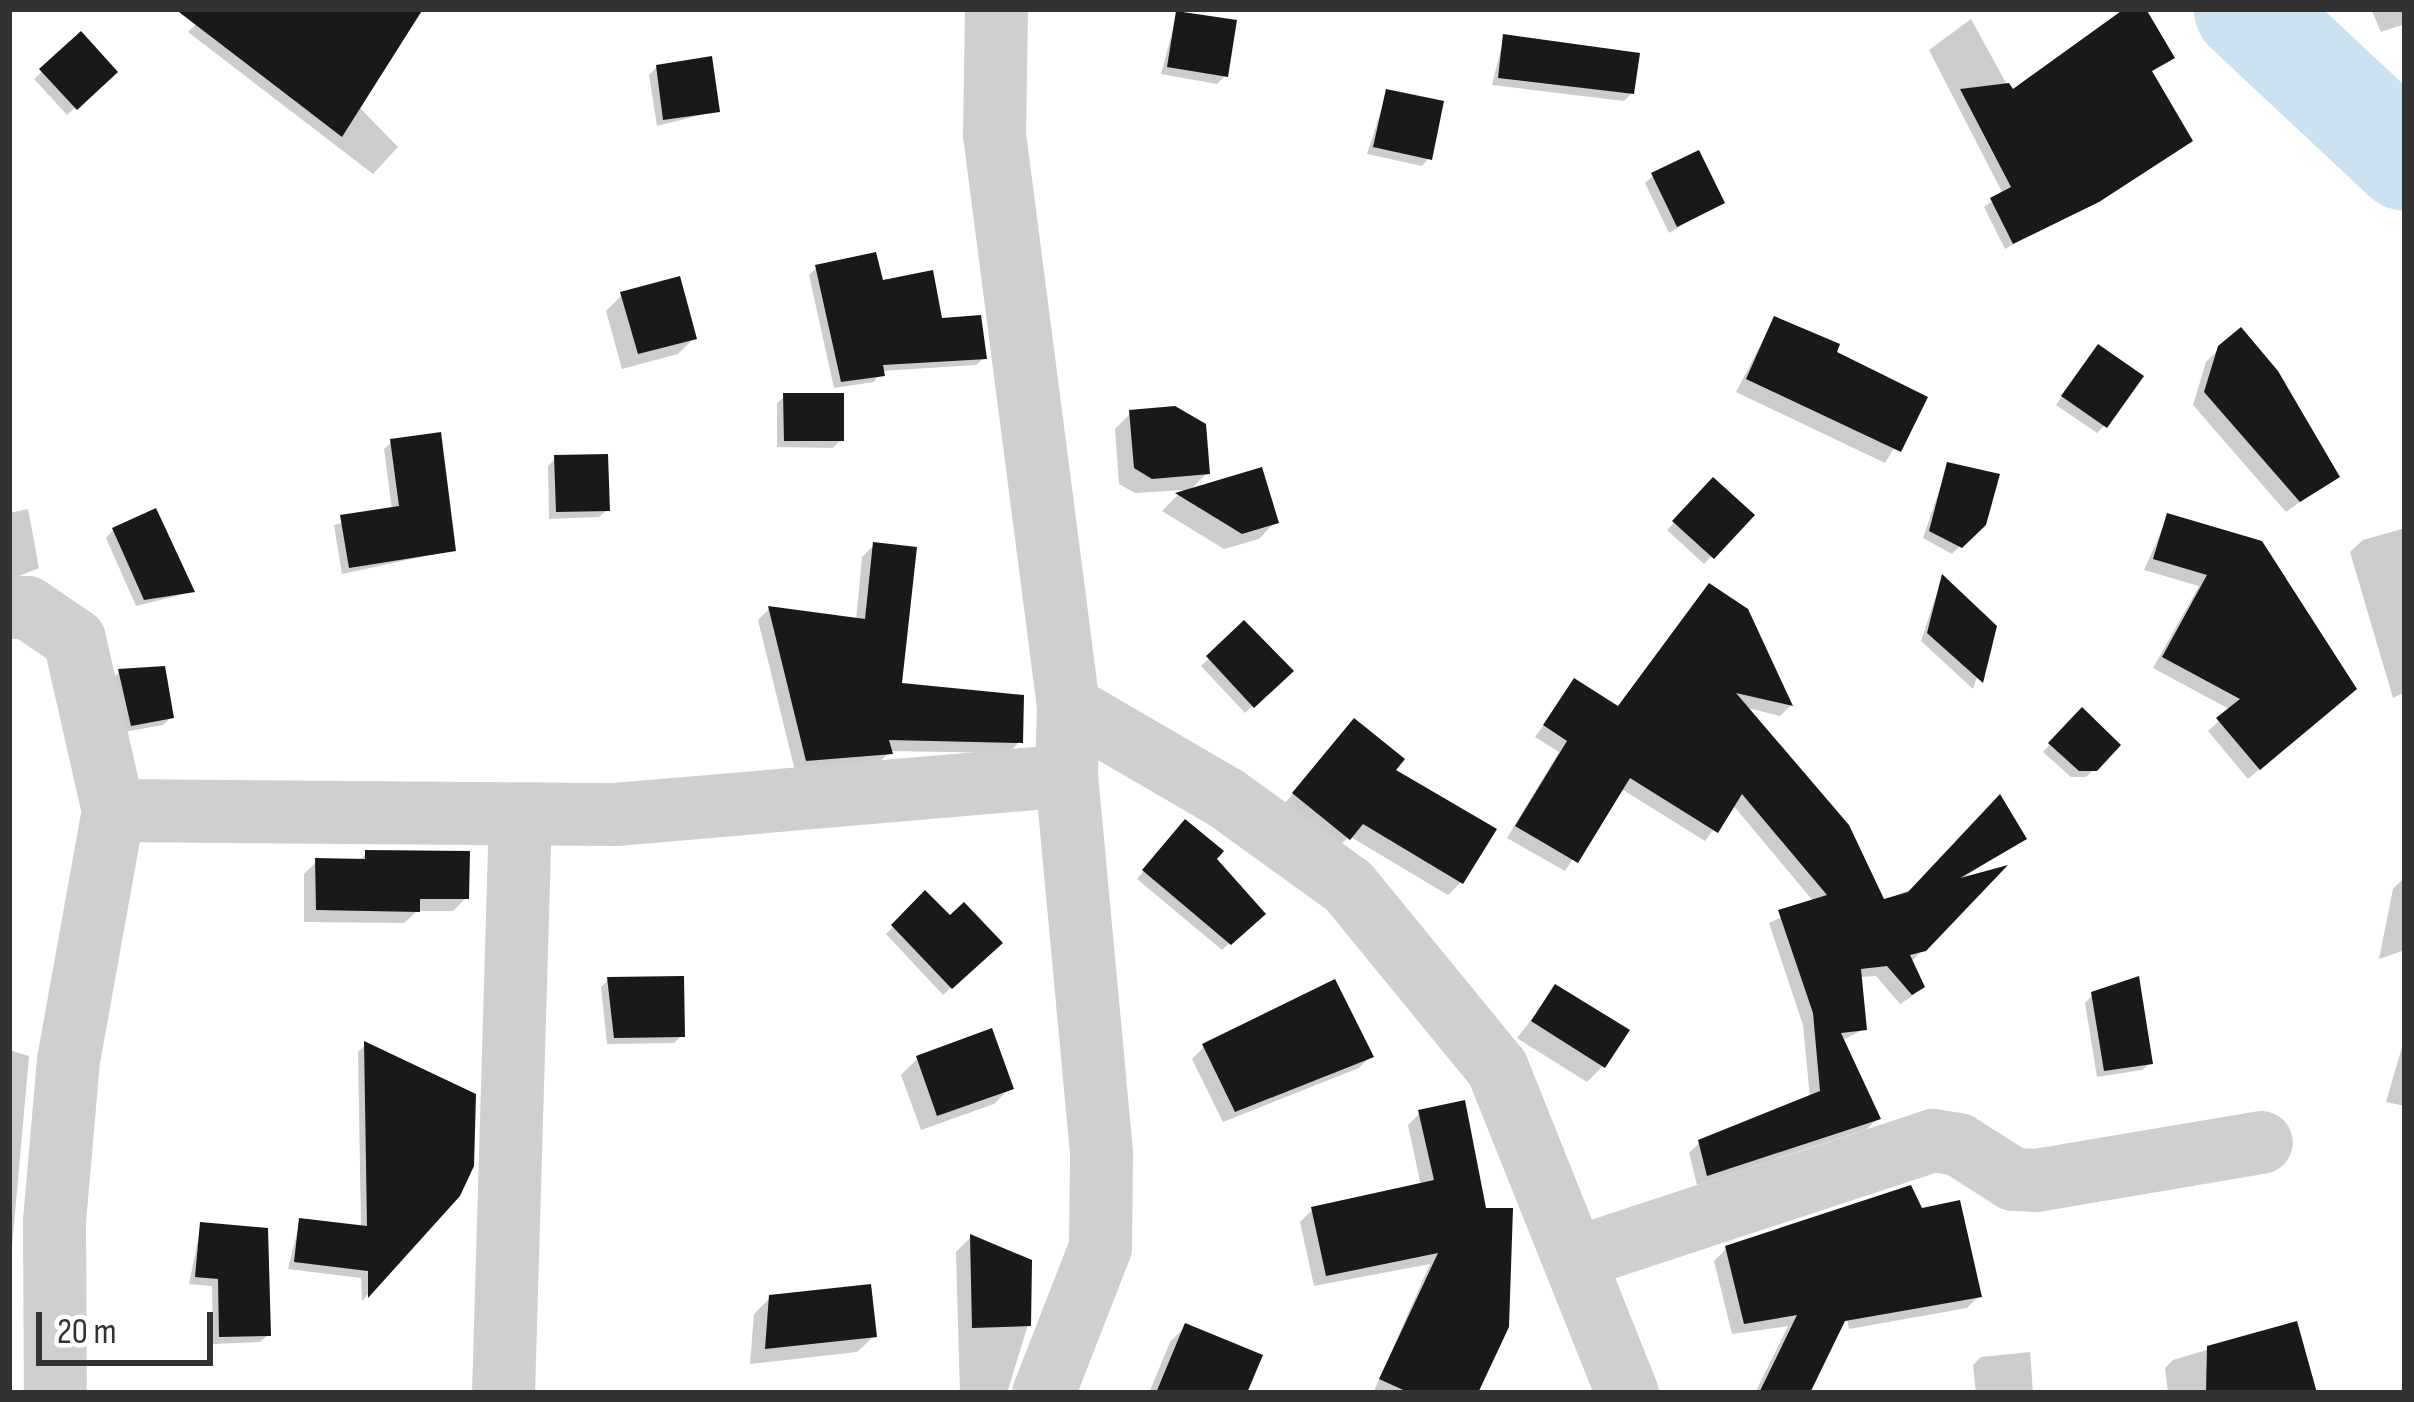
<!DOCTYPE html>
<html>
<head>
<meta charset="utf-8">
<style>
	body { margin:0 }
	#map { position:relative; width:2414px; height:1402px; overflow:hidden; background:#fff; font-family:"Sofia Sans Condensed",sans-serif }
	div>[style] { position:absolute }
	.shadow>* { inset:0; background:#0003 }
	.river>* { height:105px; margin:-52.5px; padding:0 52.5px; transform-origin:52.5px; border-radius:52.5px; background:#cbe2f0 }
	.building>* { inset:0; background:#191919 }
	.minor>* { height:63px; margin:-31.5px; padding:0 31.5px; transform-origin:31.5px; border-radius:31.5px; background:#cfcfcf }
	span { translate:-50% -50%; white-space:nowrap; text-align:center; line-height:1.15; -webkit-text-stroke:12px #fff; paint-order:stroke }
	.frame { position:absolute; inset:0; border:12px solid #323232; pointer-events:none }
	.scale { position:absolute; left:36px; top:1312px; width:177px; height:54px; box-sizing:border-box; border:6px solid #323232; border-top:0; padding-left:15px; font-size:36px; line-height:42px; white-space:nowrap; color:#323232; -webkit-text-stroke:9px #fff; paint-order:stroke }
</style>
</head>
<body>
<div id="map">
	<div class="shadow">
		<i style="clip-path:polygon(211px 9px,401px 9px,358px 106px,398px 147px,373px 174px,188px 32px)"></i>
		<i style="clip-path:polygon(2133px 9px,2142px 9px,2171px 57px,2150px 73px,2182px 148px,2005px 249px,1984px 207px,2003px 194px,1929px 50px,1971px 19px,2012px 94px)"></i>
		<i style="clip-path:polygon(2371px 9px,2405px 9px,2405px 24px,2381px 32px)"></i>
		<i style="clip-path:polygon(1177px 14px,1225px 76px,1217px 84px,1161px 74px)"></i>
		<i style="clip-path:polygon(81px 35px,114px 72px,67px 115px,34px 79px)"></i>
		<i style="clip-path:polygon(1504px 37px,1632px 93px,1624px 101px,1492px 85px)"></i>
		<i style="clip-path:polygon(657px 67px,717px 111px,657px 126px,649px 75px)"></i>
		<i style="clip-path:polygon(1387px 92px,1429px 158px,1422px 166px,1367px 154px)"></i>
		<i style="clip-path:polygon(1653px 176px,1721px 202px,1669px 233px,1645px 183px)"></i>
		<i style="clip-path:polygon(816px 268px,881px 283px,984px 358px,976px 365px,881px 371px,874px 382px,834px 388px,809px 275px)"></i>
		<i style="clip-path:polygon(622px 295px,694px 338px,678px 354px,622px 369px,606px 311px)"></i>
		<i style="clip-path:polygon(1774px 319px,1924px 398px,1885px 463px,1736px 392px)"></i>
		<i style="clip-path:polygon(2220px 348px,2336px 476px,2286px 512px,2193px 405px,2206px 362px)"></i>
		<i style="clip-path:polygon(2091px 355px,2104px 426px,2097px 433px,2056px 405px)"></i>
		<i style="clip-path:polygon(785px 396px,841px 440px,833px 448px,777px 447px,777px 403px)"></i>
		<i style="clip-path:polygon(1131px 413px,1207px 473px,1187px 493px,1275px 522px,1259px 539px,1224px 549px,1162px 511px,1183px 490px,1135px 493px,1119px 484px,1115px 429px)"></i>
		<i style="clip-path:polygon(392px 442px,453px 550px,342px 574px,334px 525px,392px 510px,384px 449px)"></i>
		<i style="clip-path:polygon(556px 458px,607px 510px,599px 517px,549px 519px,548px 466px)"></i>
		<i style="clip-path:polygon(1948px 465px,1983px 523px,1952px 554px,1923px 538px)"></i>
		<i style="clip-path:polygon(1713px 481px,1750px 515px,1704px 564px,1667px 530px)"></i>
		<i style="clip-path:polygon(28px 509px,39px 568px,9px 580px,9px 513px)"></i>
		<i style="clip-path:polygon(2168px 516px,2343px 699px,2248px 779px,2208px 731px,2231px 710px,2153px 668px,2199px 586px,2144px 570px)"></i>
		<i style="clip-path:polygon(2405px 528px,2405px 692px,2393px 698px,2350px 552px,2363px 540px)"></i>
		<i style="clip-path:polygon(113px 530px,192px 592px,136px 606px,106px 538px)"></i>
		<i style="clip-path:polygon(874px 545px,899px 686px,1020px 741px,1009px 753px,890px 751px,878px 764px,795px 771px,758px 620px,769px 609px,856px 621px,862px 557px)"></i>
		<i style="clip-path:polygon(1942px 578px,1994px 627px,1973px 689px,1921px 641px)"></i>
		<i style="clip-path:polygon(1745px 611px,1790px 706px,1780px 716px,1744px 707px,1882px 902px,2024px 838px,1963px 878px,1998px 871px,1910px 963px,1921px 986px,1911px 997px,1900px 1004px,1876px 976px,1859px 977px,1864px 1029px,1841px 1041px,1877px 1119px,1867px 1129px,1697px 1185px,1689px 1153px,1700px 1142px,1810px 1098px,1803px 1025px,1769px 923px,1814px 902px,1732px 804px,1705px 841px,1620px 788px,1565px 871px,1507px 838px,1559px 752px,1535px 737px,1575px 682px,1616px 709px)"></i>
		<i style="clip-path:polygon(1244px 624px,1289px 671px,1245px 713px,1201px 666px)"></i>
		<i style="clip-path:polygon(119px 672px,171px 717px,163px 725px,124px 732px,112px 680px)"></i>
		<i style="clip-path:polygon(2082px 711px,2117px 745px,2086px 777px,2071px 777px,2043px 752px)"></i>
		<i style="clip-path:polygon(1341px 735px,1391px 771px,1461px 882px,1448px 895px,1349px 836px,1335px 851px,1281px 808px)"></i>
		<i style="clip-path:polygon(1178px 831px,1261px 914px,1222px 950px,1137px 879px)"></i>
		<i style="clip-path:polygon(367px 853px,466px 898px,453px 911px,417px 911px,404px 923px,304px 922px,304px 874px,317px 861px,357px 862px)"></i>
		<i style="clip-path:polygon(2405px 877px,2405px 950px,2379px 959px,2393px 889px)"></i>
		<i style="clip-path:polygon(925px 894px,950px 919px,999px 943px,943px 995px,886px 934px)"></i>
		<i style="clip-path:polygon(608px 980px,682px 1035px,674px 1043px,607px 1044px,601px 987px)"></i>
		<i style="clip-path:polygon(1556px 988px,1603px 1066px,1587px 1082px,1517px 1038px)"></i>
		<i style="clip-path:polygon(2093px 995px,2150px 1063px,2142px 1070px,2097px 1077px,2085px 1003px)"></i>
		<i style="clip-path:polygon(365px 1045px,457px 1194px,362px 1301px,361px 1278px,288px 1269px,300px 1221px,361px 1228px,358px 1052px)"></i>
		<i style="clip-path:polygon(1204px 1047px,1371px 1056px,1359px 1068px,1223px 1122px,1192px 1059px)"></i>
		<i style="clip-path:polygon(2402px 1047px,2405px 1048px,2405px 1106px,2386px 1102px)"></i>
		<i style="clip-path:polygon(9px 1050px,29px 1056px,9px 1281px)"></i>
		<i style="clip-path:polygon(917px 1059px,1010px 1088px,994px 1104px,921px 1130px,901px 1075px)"></i>
		<i style="clip-path:polygon(1462px 1103px,1475px 1393px,1373px 1393px,1430px 1264px,1314px 1286px,1300px 1222px,1312px 1210px,1421px 1186px,1408px 1125px,1420px 1113px)"></i>
		<i style="clip-path:polygon(1920px 1212px,1979px 1296px,1967px 1308px,1849px 1329px,1846px 1312px,1807px 1393px,1755px 1393px,1788px 1326px,1732px 1334px,1714px 1261px,1726px 1249px)"></i>
		<i style="clip-path:polygon(201px 1225px,268px 1335px,260px 1342px,213px 1344px,212px 1286px,189px 1284px)"></i>
		<i style="clip-path:polygon(970px 1238px,1030px 1318px,1007px 1393px,960px 1393px,956px 1252px)"></i>
		<i style="clip-path:polygon(770px 1298px,874px 1336px,857px 1352px,750px 1364px,754px 1314px)"></i>
		<i style="clip-path:polygon(1186px 1326px,1244px 1393px,1149px 1393px,1170px 1342px)"></i>
		<i style="clip-path:polygon(2257px 1335px,2261px 1393px,2168px 1393px,2165px 1368px,2173px 1360px)"></i>
		<i style="clip-path:polygon(2030px 1352px,2033px 1393px,1976px 1393px,1973px 1365px,1981px 1357px)"></i>
	</div>
	<div class="river">
		<i style="left:2246px;top:9px;width:218px;rotate:43.1deg"></i>
	</div>
	<div class="building">
		<i style="clip-path:polygon(175px 9px,423px 9px,342px 137px)"></i>
		<i style="clip-path:polygon(2124px 9px,2146px 9px,2175px 58px,2152px 71px,2193px 141px,2099px 202px,2013px 244px,1990px 198px,2011px 187px,1960px 89px,2009px 83px,2013px 89px)"></i>
		<i style="clip-path:polygon(1176px 11px,1237px 20px,1228px 77px,1167px 67px)"></i>
		<i style="clip-path:polygon(81px 31px,118px 72px,77px 110px,39px 69px)"></i>
		<i style="clip-path:polygon(1503px 34px,1640px 53px,1634px 94px,1498px 78px)"></i>
		<i style="clip-path:polygon(712px 56px,720px 112px,663px 120px,656px 65px)"></i>
		<i style="clip-path:polygon(1386px 89px,1444px 101px,1432px 160px,1373px 147px)"></i>
		<i style="clip-path:polygon(1699px 150px,1725px 203px,1677px 227px,1651px 173px)"></i>
		<i style="clip-path:polygon(876px 252px,883px 280px,933px 270px,942px 318px,981px 315px,987px 359px,883px 365px,885px 376px,841px 382px,815px 265px)"></i>
		<i style="clip-path:polygon(680px 276px,697px 339px,638px 354px,620px 292px)"></i>
		<i style="clip-path:polygon(1774px 316px,1840px 344px,1837px 352px,1928px 397px,1901px 452px,1746px 379px)"></i>
		<i style="clip-path:polygon(2241px 327px,2278px 371px,2340px 477px,2300px 502px,2204px 392px,2218px 346px)"></i>
		<i style="clip-path:polygon(2098px 344px,2144px 376px,2107px 428px,2061px 396px)"></i>
		<i style="clip-path:polygon(783px 393px,844px 393px,844px 441px,784px 441px)"></i>
		<i style="clip-path:polygon(1175px 406px,1206px 424px,1210px 474px,1152px 479px,1134px 468px,1129px 410px)"></i>
		<i style="clip-path:polygon(441px 432px,456px 551px,349px 568px,340px 515px,399px 506px,390px 439px)"></i>
		<i style="clip-path:polygon(608px 454px,610px 511px,556px 512px,554px 455px)"></i>
		<i style="clip-path:polygon(1947px 462px,2000px 474px,1986px 525px,1962px 548px,1929px 531px)"></i>
		<i style="clip-path:polygon(1262px 467px,1279px 523px,1242px 534px,1175px 493px)"></i>
		<i style="clip-path:polygon(1713px 477px,1755px 515px,1714px 559px,1672px 521px)"></i>
		<i style="clip-path:polygon(156px 508px,195px 592px,144px 600px,112px 528px)"></i>
		<i style="clip-path:polygon(2167px 513px,2262px 541px,2357px 689px,2260px 770px,2216px 718px,2240px 699px,2162px 657px,2207px 575px,2153px 559px)"></i>
		<i style="clip-path:polygon(873px 542px,917px 547px,902px 683px,1024px 695px,1023px 743px,889px 740px,893px 754px,806px 761px,768px 606px,865px 619px)"></i>
		<i style="clip-path:polygon(1942px 574px,1997px 626px,1983px 683px,1927px 633px)"></i>
		<i style="clip-path:polygon(1709px 583px,1748px 609px,1793px 706px,1736px 693px,1849px 825px,1884px 899px,1908px 892px,2000px 794px,2027px 839px,1960px 878px,2008px 865px,1926px 951px,1910px 955px,1925px 987px,1912px 995px,1887px 966px,1861px 969px,1867px 1030px,1841px 1033px,1881px 1119px,1707px 1176px,1698px 1140px,1820px 1091px,1813px 1013px,1778px 910px,1827px 895px,1742px 794px,1718px 833px,1630px 778px,1578px 863px,1515px 826px,1567px 741px,1543px 725px,1574px 678px,1618px 706px)"></i>
		<i style="clip-path:polygon(1244px 620px,1294px 671px,1254px 708px,1206px 656px)"></i>
		<i style="clip-path:polygon(165px 666px,174px 718px,131px 726px,118px 669px)"></i>
		<i style="clip-path:polygon(2082px 707px,2121px 745px,2097px 771px,2079px 771px,2048px 743px)"></i>
		<i style="clip-path:polygon(1354px 718px,1405px 759px,1396px 770px,1497px 829px,1463px 884px,1363px 824px,1350px 840px,1292px 793px)"></i>
		<i style="clip-path:polygon(1185px 819px,1224px 851px,1217px 859px,1266px 914px,1231px 945px,1142px 870px)"></i>
		<i style="clip-path:polygon(365px 850px,470px 851px,469px 899px,420px 899px,420px 912px,316px 910px,315px 858px,365px 859px)"></i>
		<i style="clip-path:polygon(925px 890px,950px 915px,964px 902px,1003px 943px,952px 989px,891px 925px)"></i>
		<i style="clip-path:polygon(684px 976px,685px 1037px,614px 1038px,607px 977px)"></i>
		<i style="clip-path:polygon(2139px 976px,2153px 1064px,2104px 1071px,2091px 992px)"></i>
		<i style="clip-path:polygon(1335px 979px,1374px 1057px,1235px 1112px,1202px 1044px)"></i>
		<i style="clip-path:polygon(1555px 984px,1630px 1030px,1605px 1068px,1531px 1021px)"></i>
		<i style="clip-path:polygon(992px 1028px,1014px 1089px,937px 1116px,916px 1056px)"></i>
		<i style="clip-path:polygon(364px 1041px,476px 1094px,474px 1166px,460px 1196px,368px 1298px,368px 1271px,294px 1262px,299px 1218px,367px 1226px)"></i>
		<i style="clip-path:polygon(1465px 1100px,1486px 1208px,1513px 1208px,1509px 1327px,1478px 1393px,1410px 1393px,1379px 1379px,1438px 1253px,1326px 1276px,1311px 1207px,1434px 1180px,1418px 1110px)"></i>
		<i style="clip-path:polygon(1911px 1185px,1922px 1208px,1960px 1200px,1982px 1297px,1845px 1321px,1810px 1393px,1759px 1393px,1797px 1315px,1744px 1324px,1725px 1246px)"></i>
		<i style="clip-path:polygon(200px 1222px,268px 1228px,271px 1336px,219px 1337px,218px 1279px,195px 1277px)"></i>
		<i style="clip-path:polygon(970px 1234px,1032px 1260px,1031px 1326px,972px 1328px)"></i>
		<i style="clip-path:polygon(871px 1284px,877px 1337px,765px 1349px,769px 1295px)"></i>
		<i style="clip-path:polygon(2297px 1321px,2317px 1393px,2206px 1393px,2207px 1346px)"></i>
		<i style="clip-path:polygon(1185px 1323px,1263px 1355px,1247px 1393px,1156px 1393px)"></i>
	</div>
	<div class="minor">
		<i style="left:996px;top:9px;width:125px;rotate:90.9deg"></i>
		<i style="left:994px;top:134px;width:577px;rotate:82.63deg"></i>
		<i style="left:1068px;top:706px;width:69px;rotate:91.7deg"></i>
		<i style="left:1066px;top:775px;width:381px;rotate:84.7deg"></i>
		<i style="left:1101px;top:1154px;width:93px;rotate:90.6deg"></i>
		<i style="left:1100px;top:1247px;width:157px;rotate:111.3deg"></i>
		<i style="left:9px;top:607px;width:18px"></i>
		<i style="left:27px;top:607px;width:57px;rotate:34.2deg"></i>
		<i style="left:74px;top:639px;width:175px;rotate:77.2deg"></i>
		<i style="left:113px;top:810px;width:254px;rotate:100.2deg"></i>
		<i style="left:68px;top:1060px;width:162px;rotate:95deg"></i>
		<i style="left:54px;top:1221px;width:172px;rotate:89.7deg"></i>
		<i style="left:1068px;top:706px;width:183px;rotate:30.2deg"></i>
		<i style="left:1226px;top:798px;width:150px;rotate:35.8deg"></i>
		<i style="left:1348px;top:886px;width:235px;rotate:50.7deg"></i>
		<i style="left:1497px;top:1068px;width:350px;rotate:68.2deg"></i>
		<i style="left:113px;top:810px;width:502px;rotate:0.46deg"></i>
		<i style="left:615px;top:814px;width:453px;rotate:-4.9deg"></i>
		<i style="left:1577px;top:1257px;width:375px;rotate:-18.2deg"></i>
		<i style="left:1933px;top:1140px;width:25px;rotate:9deg"></i>
		<i style="left:1958px;top:1144px;width:65px;rotate:32.5deg"></i>
		<i style="left:2013px;top:1179px;width:23px;rotate:2deg"></i>
		<i style="left:2036px;top:1180px;width:228px;rotate:-9.6deg"></i>
		<i style="left:503px;top:1393px;width:578px;rotate:-88.32deg"></i>
	</div>
	<div class="frame"></div>
	<div class="scale">20 m</div>
</div>
</body>
</html>
